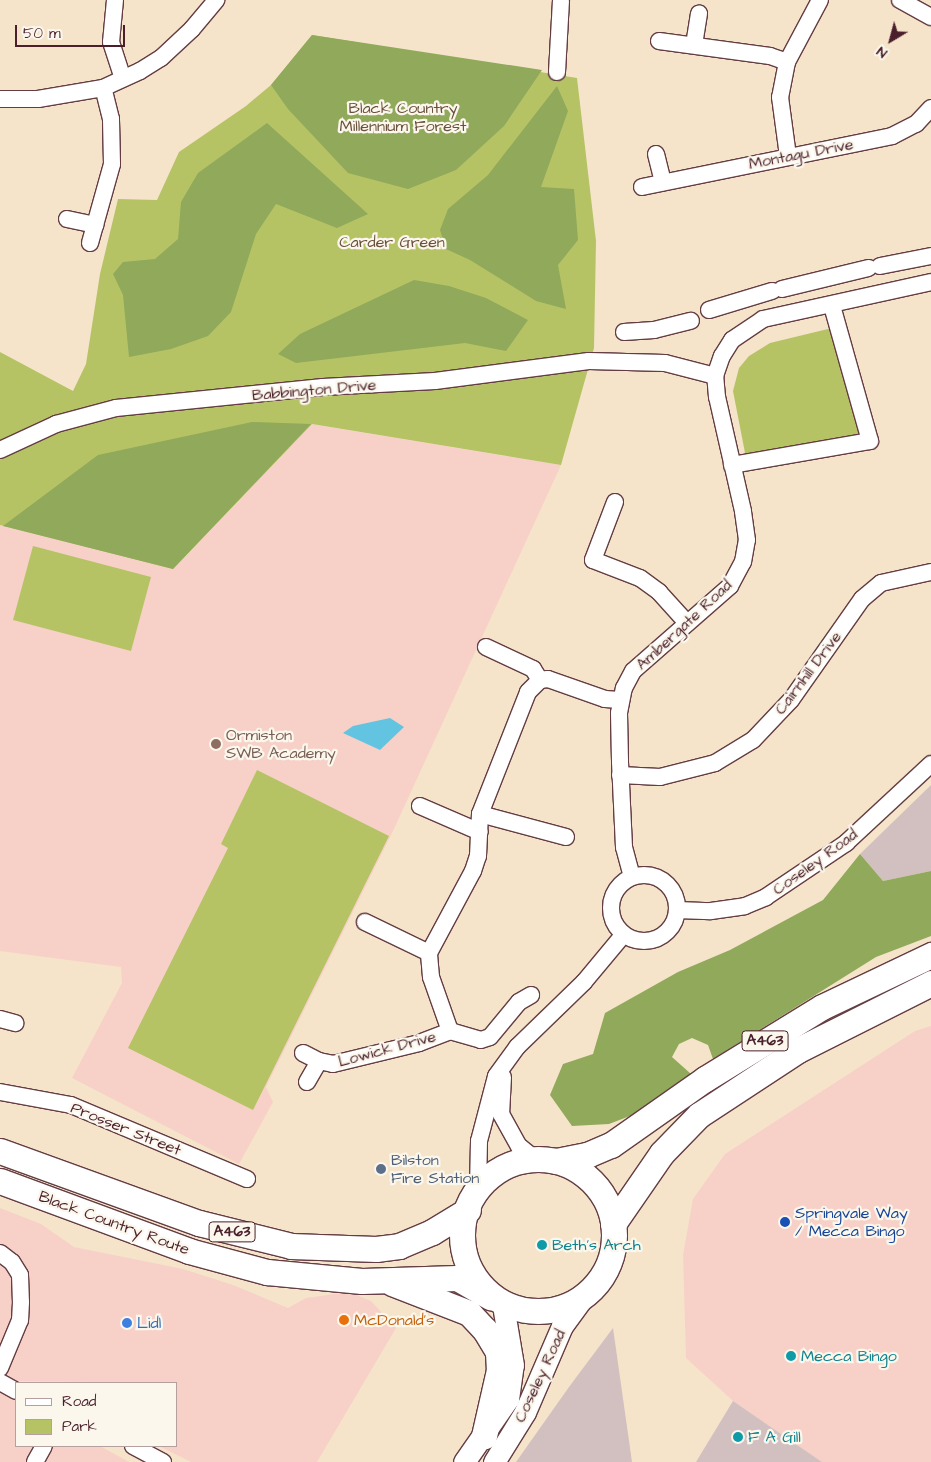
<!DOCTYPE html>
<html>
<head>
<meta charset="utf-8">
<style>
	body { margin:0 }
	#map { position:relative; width:931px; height:1462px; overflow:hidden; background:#f5e4ca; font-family:"Architects Daughter",sans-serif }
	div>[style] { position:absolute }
	.built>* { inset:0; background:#f7d1c8 }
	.industrial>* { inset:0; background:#d2bfc0 }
	.green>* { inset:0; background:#b5c365 }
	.forest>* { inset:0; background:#90a95a }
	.water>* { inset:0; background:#62c4e0 }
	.roads { filter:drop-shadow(1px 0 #643d43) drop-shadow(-1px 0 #643d43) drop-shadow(0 1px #643d43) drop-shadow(0 -1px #643d43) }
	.minor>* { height:16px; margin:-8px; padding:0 8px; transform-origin:8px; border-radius:8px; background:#fff }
	.minor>.ring { margin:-8px; padding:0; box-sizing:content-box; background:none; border:16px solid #fff; border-radius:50% }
	.major>* { height:21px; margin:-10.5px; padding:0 10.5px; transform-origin:10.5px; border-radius:10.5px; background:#fff }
	.highway>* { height:25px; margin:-12.5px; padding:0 12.5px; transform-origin:12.5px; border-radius:12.5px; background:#fff }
	.highway>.ring { margin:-12.5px; padding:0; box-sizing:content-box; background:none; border:25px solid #fff; border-radius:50% }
	.dots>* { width:14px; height:14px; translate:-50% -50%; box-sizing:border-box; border:2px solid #fbf7ec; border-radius:50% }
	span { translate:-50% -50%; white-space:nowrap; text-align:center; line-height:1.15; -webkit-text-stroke:4.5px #fbf7ec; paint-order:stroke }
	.shield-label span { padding:1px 4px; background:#fbf7ec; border:1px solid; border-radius:4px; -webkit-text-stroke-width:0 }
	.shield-label { font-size:15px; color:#4a1f2b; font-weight:700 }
	.park-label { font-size:16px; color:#6a503c }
	.street-label { font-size:16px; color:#4a1f2b }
	.education-label { font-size:16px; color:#785e54 }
	.left { translate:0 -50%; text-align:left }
	.service-label { font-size:16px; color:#4e5e75 }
	.transit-label { font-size:16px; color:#164399 }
	.culture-label { font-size:16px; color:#0d838f }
	.food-label { font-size:16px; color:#c56008 }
	.shop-label { font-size:16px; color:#366cbe }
	.legend { position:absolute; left:15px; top:1382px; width:162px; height:65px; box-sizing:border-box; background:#fbf7ec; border:1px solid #b4a19f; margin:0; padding:6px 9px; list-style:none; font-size:15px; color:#4a1f2b }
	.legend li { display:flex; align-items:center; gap:10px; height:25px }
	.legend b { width:25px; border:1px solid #b4a19f }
	.north { position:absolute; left:866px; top:15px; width:50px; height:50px; -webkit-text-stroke:4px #fbf7ec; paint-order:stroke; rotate:217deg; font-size:14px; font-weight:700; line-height:20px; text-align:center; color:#4a1f2b }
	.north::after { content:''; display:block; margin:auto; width:18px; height:22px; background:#4a1f2b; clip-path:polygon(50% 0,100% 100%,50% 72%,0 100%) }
	.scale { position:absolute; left:15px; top:25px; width:110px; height:22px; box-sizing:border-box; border:2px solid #4a1f2b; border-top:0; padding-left:6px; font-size:15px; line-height:18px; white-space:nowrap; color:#4a1f2b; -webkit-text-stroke:4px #fbf7ec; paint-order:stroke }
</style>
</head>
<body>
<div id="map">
	<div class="built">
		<i style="clip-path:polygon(311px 424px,561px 465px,393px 831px,266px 1087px,273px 1102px,239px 1164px,72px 1078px,122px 983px,121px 967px,0 951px,0 525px,173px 569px)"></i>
		<i style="clip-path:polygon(931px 1026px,931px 1462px,822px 1462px,733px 1401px,686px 1358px,683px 1255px,693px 1199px,725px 1154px,915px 1031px)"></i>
		<i style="clip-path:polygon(0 1208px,41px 1224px,74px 1247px,183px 1269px,233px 1285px,288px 1308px,306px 1298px,349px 1292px,371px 1301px,396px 1328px,317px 1462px,191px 1462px,159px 1446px,176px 1446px,176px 1383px,0 1381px)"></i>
		<i style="clip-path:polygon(0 1393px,16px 1401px,16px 1446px,37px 1446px,28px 1462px,0 1462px)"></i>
		<i style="clip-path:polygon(51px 1446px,100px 1446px,129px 1462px,42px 1462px)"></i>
	</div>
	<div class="industrial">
		<i style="clip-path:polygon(931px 785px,931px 871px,883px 881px,860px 854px)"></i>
		<i style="clip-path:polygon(613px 1328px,632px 1462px,516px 1462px,569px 1387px)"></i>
		<i style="clip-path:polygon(733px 1401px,822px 1462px,696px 1462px)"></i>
	</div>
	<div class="green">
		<i style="clip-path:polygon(312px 35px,577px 78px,596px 241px,594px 348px,561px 465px,312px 424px,173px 569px,0 525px,0 352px,73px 391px,86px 364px,100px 274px,118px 199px,157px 200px,179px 152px,246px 106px,271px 85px)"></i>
		<i style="clip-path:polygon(832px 328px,859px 434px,746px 458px,733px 391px,739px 368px,749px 356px,770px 343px)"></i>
		<i style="clip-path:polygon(33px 546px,151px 577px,131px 651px,13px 620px)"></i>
		<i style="clip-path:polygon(257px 770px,389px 836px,253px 1110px,128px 1048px,228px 848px,221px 844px)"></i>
	</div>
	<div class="forest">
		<i style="clip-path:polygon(312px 35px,542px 70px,504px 126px,456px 170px,408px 189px,348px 173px,288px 109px,271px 85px)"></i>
		<i style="clip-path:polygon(557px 86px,568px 111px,541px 187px,574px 189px,578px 240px,558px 265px,566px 309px,536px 301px,470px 260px,446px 249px,440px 230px,448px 209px,488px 175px)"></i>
		<i style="clip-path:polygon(267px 123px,368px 214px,337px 228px,276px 204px,256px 234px,231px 312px,208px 336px,171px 349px,129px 357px,123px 295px,113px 274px,123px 262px,155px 259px,178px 239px,181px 202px,198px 173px)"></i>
		<i style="clip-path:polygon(414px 280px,449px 286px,486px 298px,528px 320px,506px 351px,465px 343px,296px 363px,278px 354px,300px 334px)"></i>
		<i style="clip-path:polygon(252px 422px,311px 424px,173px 569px,3px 526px,98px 455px)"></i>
		<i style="clip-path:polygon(860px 854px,883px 881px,931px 871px,931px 936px,876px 957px,713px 1059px,708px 1045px,692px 1038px,679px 1044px,672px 1057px,691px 1074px,648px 1109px,609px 1124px,572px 1126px,550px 1095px,563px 1064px,593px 1054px,605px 1013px,678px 972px,730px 950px,823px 900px)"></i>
	</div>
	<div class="water">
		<i style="clip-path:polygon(390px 718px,404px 727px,380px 750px,343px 733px,353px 726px)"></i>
	</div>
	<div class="roads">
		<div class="minor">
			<i style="left:115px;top:0;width:42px;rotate:95.4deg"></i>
			<i style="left:111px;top:42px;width:38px;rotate:72deg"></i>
			<i style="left:900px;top:0;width:35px;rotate:29deg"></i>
			<i style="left:659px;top:41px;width:112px;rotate:7.7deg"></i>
			<i style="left:770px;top:56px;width:18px;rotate:19deg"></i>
			<i style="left:787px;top:62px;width:36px;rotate:101deg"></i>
			<i style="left:780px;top:97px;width:60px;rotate:82.3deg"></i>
			<i style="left:694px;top:45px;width:32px;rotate:-81deg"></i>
			<i style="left:787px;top:62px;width:70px;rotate:-62deg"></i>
			<i style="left:557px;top:72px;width:71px;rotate:-86.8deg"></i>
			<i style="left:0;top:99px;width:38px"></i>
			<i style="left:38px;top:99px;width:66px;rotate:-9.6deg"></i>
			<i style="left:103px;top:88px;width:41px;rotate:-24.7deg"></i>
			<i style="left:140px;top:71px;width:25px;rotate:-32deg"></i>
			<i style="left:161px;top:58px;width:42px;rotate:-43.1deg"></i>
			<i style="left:192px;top:29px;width:38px;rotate:-50deg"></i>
			<i style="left:656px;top:154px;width:29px;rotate:76deg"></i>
			<i style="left:642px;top:187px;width:255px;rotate:-11.5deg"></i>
			<i style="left:892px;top:136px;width:27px;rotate:-27deg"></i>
			<i style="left:916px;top:124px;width:22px;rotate:-47deg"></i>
			<i style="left:67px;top:219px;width:29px;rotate:12deg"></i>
			<i style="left:90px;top:243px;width:82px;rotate:-74.4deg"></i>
			<i style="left:112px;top:164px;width:45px;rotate:-91.3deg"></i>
			<i style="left:111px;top:119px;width:32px;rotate:-104deg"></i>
			<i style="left:880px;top:266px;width:52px;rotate:-11.1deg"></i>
			<i style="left:782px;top:289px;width:89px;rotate:-13.7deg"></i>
			<i style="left:709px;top:310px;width:66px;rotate:-16.8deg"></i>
			<i style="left:624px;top:332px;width:30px;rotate:-4deg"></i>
			<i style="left:654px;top:330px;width:38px;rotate:-14deg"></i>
			<i style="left:0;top:450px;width:62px;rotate:-24.9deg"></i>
			<i style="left:56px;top:424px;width:62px;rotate:-14.9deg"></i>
			<i style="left:116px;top:408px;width:208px;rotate:-5.8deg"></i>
			<i style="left:323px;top:387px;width:112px;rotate:-3.1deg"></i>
			<i style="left:435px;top:381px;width:155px;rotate:-7.4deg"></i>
			<i style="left:589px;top:361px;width:76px;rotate:1.5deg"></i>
			<i style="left:665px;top:363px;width:52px;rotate:14.6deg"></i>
			<i style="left:732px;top:465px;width:140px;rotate:-9.9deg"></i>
			<i style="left:870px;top:441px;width:140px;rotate:-105.7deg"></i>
			<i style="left:615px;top:502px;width:62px;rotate:110.8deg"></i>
			<i style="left:593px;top:560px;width:50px;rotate:21deg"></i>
			<i style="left:640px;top:578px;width:24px;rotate:36deg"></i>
			<i style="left:659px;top:592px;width:42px;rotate:47.9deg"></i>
			<i style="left:486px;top:647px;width:52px;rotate:25.1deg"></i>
			<i style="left:533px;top:669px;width:13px;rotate:58deg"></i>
			<i style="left:620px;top:775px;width:40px;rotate:2.9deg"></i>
			<i style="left:660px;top:777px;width:57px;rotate:-14.3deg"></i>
			<i style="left:715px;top:763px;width:44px;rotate:-31.2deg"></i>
			<i style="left:753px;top:740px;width:55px;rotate:-46.5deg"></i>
			<i style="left:791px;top:700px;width:123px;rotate:-54.9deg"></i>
			<i style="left:862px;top:599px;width:25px;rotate:-40deg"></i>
			<i style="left:881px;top:583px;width:51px;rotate:-12.4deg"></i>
			<i style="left:420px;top:806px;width:65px;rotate:23.4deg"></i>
			<i style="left:480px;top:814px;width:89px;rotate:15deg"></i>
			<i class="ring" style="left:611px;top:875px;width:50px;height:50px"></i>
			<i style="left:632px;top:877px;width:31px;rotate:-105deg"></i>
			<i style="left:624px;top:847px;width:86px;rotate:-92.7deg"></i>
			<i style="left:620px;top:761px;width:48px;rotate:-91.2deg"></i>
			<i style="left:619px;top:713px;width:25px;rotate:-79deg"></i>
			<i style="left:624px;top:688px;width:19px;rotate:-62deg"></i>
			<i style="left:633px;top:671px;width:129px;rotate:-41.2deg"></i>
			<i style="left:730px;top:586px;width:27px;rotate:-62deg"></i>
			<i style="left:743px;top:562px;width:22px;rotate:-80deg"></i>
			<i style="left:747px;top:540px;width:29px;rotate:-98deg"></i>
			<i style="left:743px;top:511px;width:117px;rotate:-102.8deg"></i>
			<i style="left:717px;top:397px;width:21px;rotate:-95deg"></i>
			<i style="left:715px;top:376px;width:21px;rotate:-71deg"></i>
			<i style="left:722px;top:356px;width:19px;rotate:-58deg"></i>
			<i style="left:732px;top:340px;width:37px;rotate:-34deg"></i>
			<i style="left:763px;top:319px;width:172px;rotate:-12.4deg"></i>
			<i style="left:677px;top:910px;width:34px;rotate:2deg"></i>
			<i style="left:711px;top:911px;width:34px;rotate:-8deg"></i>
			<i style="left:745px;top:906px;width:23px;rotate:-23deg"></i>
			<i style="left:766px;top:897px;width:97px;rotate:-34deg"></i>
			<i style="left:846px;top:843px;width:116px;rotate:-42.9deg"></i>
			<i style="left:365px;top:922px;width:71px;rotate:25.8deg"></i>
			<i style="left:0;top:1019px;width:16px;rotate:15deg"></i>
			<i style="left:450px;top:1031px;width:32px;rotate:16deg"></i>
			<i style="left:481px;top:1040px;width:9px;rotate:-18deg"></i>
			<i style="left:490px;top:1037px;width:45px;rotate:-50.4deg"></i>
			<i style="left:519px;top:1002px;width:14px;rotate:-30deg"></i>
			<i style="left:303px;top:1053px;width:18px;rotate:27deg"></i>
			<i style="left:503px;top:1077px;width:37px;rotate:93deg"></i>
			<i style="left:501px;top:1114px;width:37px;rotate:61deg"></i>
			<i style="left:519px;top:1146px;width:21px;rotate:39deg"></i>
			<i style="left:307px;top:1082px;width:24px;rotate:-60deg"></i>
			<i style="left:319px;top:1061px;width:14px;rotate:12deg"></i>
			<i style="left:333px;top:1064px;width:89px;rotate:-13.7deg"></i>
			<i style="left:419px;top:1043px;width:33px;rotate:-21deg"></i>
			<i style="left:450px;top:1031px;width:57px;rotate:-109.4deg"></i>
			<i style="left:431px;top:977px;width:24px;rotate:-95deg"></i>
			<i style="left:429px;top:953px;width:93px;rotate:-61.8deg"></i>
			<i style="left:473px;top:871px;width:16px;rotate:-72deg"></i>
			<i style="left:478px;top:856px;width:42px;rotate:-87.3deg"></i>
			<i style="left:480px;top:814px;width:131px;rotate:-68.5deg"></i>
			<i style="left:528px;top:692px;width:17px;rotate:-45deg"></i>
			<i style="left:540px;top:680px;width:8px;rotate:-7deg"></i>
			<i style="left:548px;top:679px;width:60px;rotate:19.3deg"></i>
			<i style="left:605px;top:699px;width:15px;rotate:4deg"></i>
			<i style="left:0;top:1092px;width:72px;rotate:10.4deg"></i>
			<i style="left:71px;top:1105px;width:191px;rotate:22.8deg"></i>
			<i style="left:478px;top:1189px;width:48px;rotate:-88.8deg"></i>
			<i style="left:479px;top:1141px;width:67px;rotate:-75.3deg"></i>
			<i style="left:496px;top:1076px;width:36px;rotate:-54deg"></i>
			<i style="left:517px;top:1047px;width:93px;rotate:-44.1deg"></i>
			<i style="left:584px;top:982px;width:62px;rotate:-50.2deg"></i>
			<i style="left:0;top:1253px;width:15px;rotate:37deg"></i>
			<i style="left:12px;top:1262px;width:15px;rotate:58deg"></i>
			<i style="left:20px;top:1275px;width:27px;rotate:88deg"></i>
			<i style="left:21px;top:1302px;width:18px;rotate:93deg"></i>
			<i style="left:20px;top:1320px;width:52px;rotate:112.6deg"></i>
			<i style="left:0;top:1382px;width:18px;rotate:29deg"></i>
			<i style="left:133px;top:1446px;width:34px;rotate:28deg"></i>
			<i style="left:35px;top:1462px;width:18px;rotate:-61deg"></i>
		</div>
		<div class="major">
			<i style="left:464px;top:1462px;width:77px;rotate:-55.1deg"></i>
			<i style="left:508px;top:1399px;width:34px;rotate:-82deg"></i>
			<i style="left:513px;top:1365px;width:61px;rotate:-99.5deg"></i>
			<i style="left:494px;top:1462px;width:59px;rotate:-58.2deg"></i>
			<i style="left:525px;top:1412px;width:94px;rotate:-66.7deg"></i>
			<i style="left:562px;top:1326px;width:42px;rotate:-53.7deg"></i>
		</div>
		<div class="highway">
			<i style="left:0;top:1151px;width:212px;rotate:19.9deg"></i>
			<i style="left:199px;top:1223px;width:95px;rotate:14deg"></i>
			<i style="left:291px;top:1246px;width:85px;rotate:2deg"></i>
			<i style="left:376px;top:1249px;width:23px;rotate:-7deg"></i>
			<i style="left:399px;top:1246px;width:36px;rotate:-23deg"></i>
			<i style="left:432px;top:1232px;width:42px;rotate:-31.4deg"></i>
			<i class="ring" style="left:462px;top:1159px;width:127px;height:127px"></i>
			<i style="left:556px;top:1161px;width:32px;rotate:-11deg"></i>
			<i style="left:587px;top:1155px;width:26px;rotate:-23deg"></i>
			<i style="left:611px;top:1145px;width:115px;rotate:-35.1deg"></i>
			<i style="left:705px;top:1079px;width:137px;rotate:-31.6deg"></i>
			<i style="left:822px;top:1007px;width:121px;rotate:-25.5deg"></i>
			<i style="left:0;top:1181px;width:202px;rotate:20.3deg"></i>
			<i style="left:189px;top:1251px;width:81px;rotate:15.1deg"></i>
			<i style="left:267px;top:1272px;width:95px;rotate:5.4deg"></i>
			<i style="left:362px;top:1281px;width:95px;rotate:-1.8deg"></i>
			<i style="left:457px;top:1278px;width:39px;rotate:30deg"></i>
			<i style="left:613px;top:1224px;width:86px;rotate:-55.4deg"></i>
			<i style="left:662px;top:1153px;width:53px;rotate:-45.8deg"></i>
			<i style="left:699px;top:1115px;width:118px;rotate:-33.3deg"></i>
			<i style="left:798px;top:1050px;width:149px;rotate:-26.7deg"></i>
			<i style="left:392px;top:1283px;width:83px;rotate:21.3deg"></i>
			<i style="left:469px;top:1313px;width:23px;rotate:47deg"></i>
			<i style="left:485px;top:1330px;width:26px;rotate:59deg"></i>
			<i style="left:498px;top:1352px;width:18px;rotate:87deg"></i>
			<i style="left:499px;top:1370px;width:68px;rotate:102.8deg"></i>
		</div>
	</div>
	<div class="dots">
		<i style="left:216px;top:744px;background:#8d6e63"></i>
		<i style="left:381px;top:1169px;background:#5c6f8a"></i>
		<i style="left:785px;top:1222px;background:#1a4fb4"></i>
		<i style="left:542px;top:1245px;background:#0f9aa8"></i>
		<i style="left:344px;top:1320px;background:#e8710a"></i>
		<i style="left:127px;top:1323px;background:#3f7fe0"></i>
		<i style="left:791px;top:1356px;background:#0f9aa8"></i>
		<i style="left:738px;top:1437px;background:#0f9aa8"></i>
	</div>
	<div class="shield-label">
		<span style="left:765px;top:1041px">A463</span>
		<span style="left:232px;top:1232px">A463</span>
	</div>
	<div class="park-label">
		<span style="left:403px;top:117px">Black Country<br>Millennium Forest</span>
		<span style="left:392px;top:242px">Carder Green</span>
	</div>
	<div class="street-label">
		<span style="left:801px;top:154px;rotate:-11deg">Montagu Drive</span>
		<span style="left:314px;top:390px;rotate:-5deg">Babbington Drive</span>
		<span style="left:684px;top:625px;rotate:-43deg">Ambergate Road</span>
		<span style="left:808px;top:673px;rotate:-53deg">Cairnhill Drive</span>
		<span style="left:815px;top:862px;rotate:-36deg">Coseley Road</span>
		<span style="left:387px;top:1049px;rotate:-15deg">Lowick Drive</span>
		<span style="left:126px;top:1129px;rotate:22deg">Prosser Street</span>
		<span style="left:114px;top:1223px;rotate:20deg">Black Country Route</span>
		<span style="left:540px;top:1376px;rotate:-65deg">Coseley Road</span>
	</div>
	<div class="education-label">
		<span class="left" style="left:226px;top:744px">Ormiston<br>SWB Academy</span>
	</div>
	<div class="service-label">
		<span class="left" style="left:391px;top:1169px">Bilston<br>Fire Station</span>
	</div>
	<div class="transit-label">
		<span class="left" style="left:795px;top:1222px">Springvale Way<br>/ Mecca Bingo</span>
	</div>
	<div class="culture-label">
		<span class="left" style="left:552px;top:1245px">Beth's Arch</span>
		<span class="left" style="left:801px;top:1356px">Mecca Bingo</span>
		<span class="left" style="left:748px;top:1437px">F A Gill</span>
	</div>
	<div class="food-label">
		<span class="left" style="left:354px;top:1320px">McDonald's</span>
	</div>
	<div class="shop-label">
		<span class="left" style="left:137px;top:1323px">Lidl</span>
	</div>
	<ul class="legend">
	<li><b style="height:6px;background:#fff"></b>Road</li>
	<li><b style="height:14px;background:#b5c365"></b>Park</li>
	</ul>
	<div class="north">N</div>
	<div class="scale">50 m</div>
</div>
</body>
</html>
